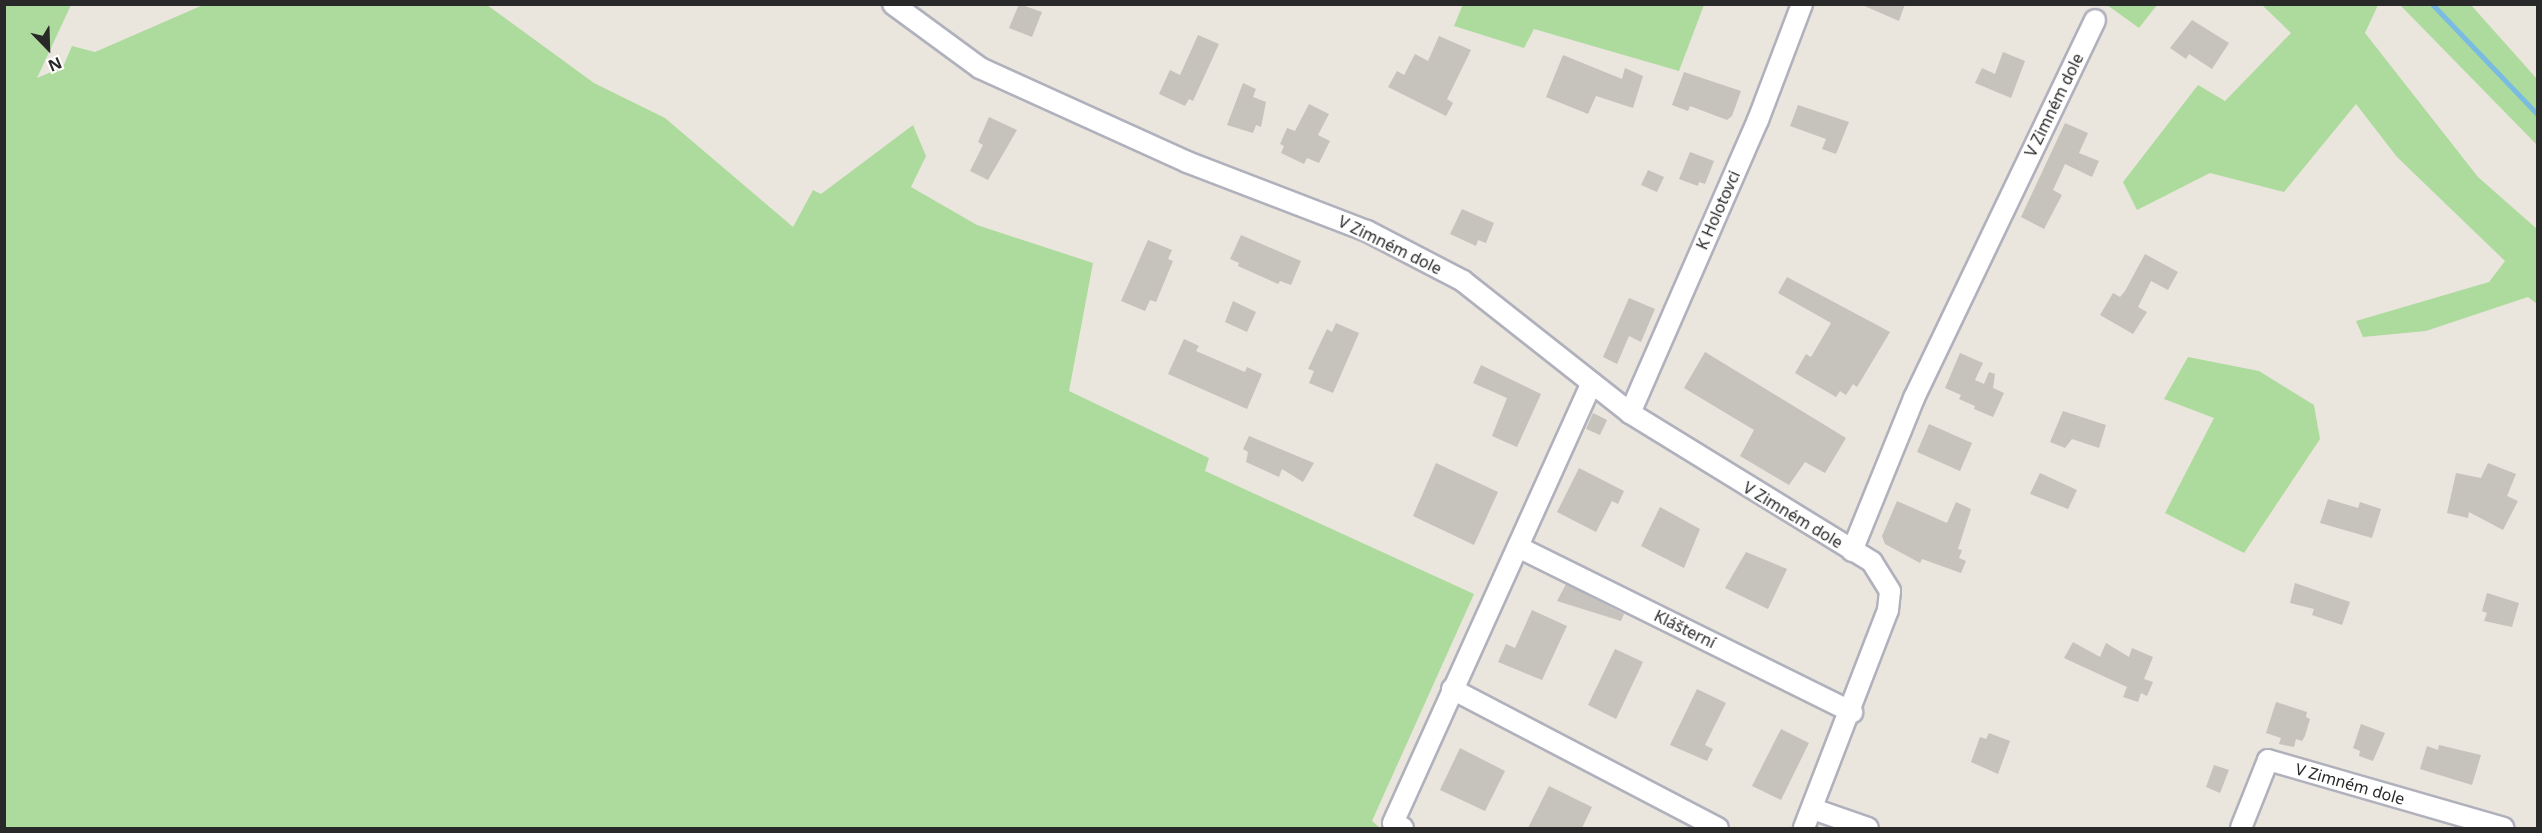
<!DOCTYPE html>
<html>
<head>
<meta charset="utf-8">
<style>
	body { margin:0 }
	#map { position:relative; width:2542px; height:833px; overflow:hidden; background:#eae6dd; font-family:"Noto Sans",sans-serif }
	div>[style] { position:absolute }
	.green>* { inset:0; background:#addb9e }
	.stream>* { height:5px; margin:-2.5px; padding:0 2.5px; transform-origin:2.5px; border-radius:2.5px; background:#7abbe2 }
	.building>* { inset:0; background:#c6c2bc }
	.roads { filter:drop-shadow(2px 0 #b0b1bc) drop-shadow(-2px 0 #b0b1bc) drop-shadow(0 2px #b0b1bc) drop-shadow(0 -2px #b0b1bc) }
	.street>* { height:20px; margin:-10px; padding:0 10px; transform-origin:10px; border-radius:10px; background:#fff }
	span { translate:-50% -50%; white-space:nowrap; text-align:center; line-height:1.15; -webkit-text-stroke:4.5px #fff; paint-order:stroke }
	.street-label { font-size:16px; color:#292929 }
	.frame { position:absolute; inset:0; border:6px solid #292929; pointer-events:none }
	.north { position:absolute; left:18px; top:18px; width:60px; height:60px; -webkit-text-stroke:4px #fff; paint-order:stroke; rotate:157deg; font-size:16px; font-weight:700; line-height:24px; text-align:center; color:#292929 }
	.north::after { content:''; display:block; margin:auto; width:21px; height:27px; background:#292929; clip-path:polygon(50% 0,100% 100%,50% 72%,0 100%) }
</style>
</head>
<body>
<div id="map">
	<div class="green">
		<i style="clip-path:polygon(5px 4px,71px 5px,37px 78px,63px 67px,72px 46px,95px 52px,203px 5px,487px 5px,594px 83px,665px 118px,793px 227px,813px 190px,821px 194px,913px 125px,926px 156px,911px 187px,977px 225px,1093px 263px,1069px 391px,1209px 458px,1205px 471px,1474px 594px,1372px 821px,1380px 828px,5px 828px)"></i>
		<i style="clip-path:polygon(1463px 4px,1704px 4px,1704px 5px,1679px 71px,1534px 29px,1524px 48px,1454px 26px)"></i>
		<i style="clip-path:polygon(2107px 5px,2157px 5px,2139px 28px)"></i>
		<i style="clip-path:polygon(2262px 5px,2378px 5px,2365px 33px,2478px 177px,2537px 229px,2537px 304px,2528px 297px,2426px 331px,2363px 337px,2356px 321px,2489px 282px,2505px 261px,2397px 157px,2356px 104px,2284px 192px,2210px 173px,2137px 210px,2123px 182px,2198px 85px,2225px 101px,2291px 33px)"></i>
		<i style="clip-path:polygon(2400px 5px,2471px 5px,2537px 79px,2537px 145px)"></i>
		<i style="clip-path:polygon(2188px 357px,2259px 371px,2314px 405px,2320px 439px,2244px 553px,2165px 513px,2214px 418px,2164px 399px)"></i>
	</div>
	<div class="stream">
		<i style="left:2432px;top:4px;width:153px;rotate:46.3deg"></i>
	</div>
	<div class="building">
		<i style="clip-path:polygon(1019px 4px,1042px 12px,1032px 37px,1009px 28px)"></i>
		<i style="clip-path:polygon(1860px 4px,1905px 4px,1899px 21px)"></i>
		<i style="clip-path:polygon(2192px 20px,2229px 43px,2212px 69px,2189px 54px,2186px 59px,2170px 48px)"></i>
		<i style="clip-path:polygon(1198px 35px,1219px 44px,1193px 101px,1189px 99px,1185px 106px,1159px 94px,1170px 70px,1180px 75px)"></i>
		<i style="clip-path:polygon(1439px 36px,1471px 50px,1447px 99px,1453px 103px,1446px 116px,1388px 87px,1397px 71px,1404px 75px,1415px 54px,1428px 61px)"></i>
		<i style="clip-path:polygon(2003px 52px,2025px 61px,2011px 98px,1975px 83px,1982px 68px,1995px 74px)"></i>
		<i style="clip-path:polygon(1563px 55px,1622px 79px,1625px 68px,1643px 76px,1633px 108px,1596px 96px,1588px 114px,1546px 97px)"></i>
		<i style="clip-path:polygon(1684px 72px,1741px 91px,1732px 116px,1727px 120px,1690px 106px,1688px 111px,1672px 105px)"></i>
		<i style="clip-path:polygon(1243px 83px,1256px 89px,1253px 97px,1266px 102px,1261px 127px,1256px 125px,1253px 133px,1227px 125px)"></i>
		<i style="clip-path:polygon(1309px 104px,1329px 114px,1318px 135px,1330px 141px,1319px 163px,1307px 158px,1304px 164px,1281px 153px,1284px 146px,1280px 144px,1287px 128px,1295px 131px)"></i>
		<i style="clip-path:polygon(1798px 105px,1849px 122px,1836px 154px,1822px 149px,1826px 139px,1790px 126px)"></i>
		<i style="clip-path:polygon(989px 117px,1017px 130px,988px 180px,970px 171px,983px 145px,978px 142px)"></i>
		<i style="clip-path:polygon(2065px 123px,2088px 133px,2079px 153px,2099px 161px,2092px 177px,2065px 164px,2053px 190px,2062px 195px,2044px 229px,2021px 217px)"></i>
		<i style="clip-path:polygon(1690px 152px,1714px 161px,1705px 184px,1699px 182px,1698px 186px,1679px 179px)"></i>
		<i style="clip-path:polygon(1648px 170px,1664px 177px,1657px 192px,1641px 185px)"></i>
		<i style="clip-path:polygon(1462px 209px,1494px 223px,1486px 243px,1478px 240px,1476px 246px,1450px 234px)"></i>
		<i style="clip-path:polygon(1241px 235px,1301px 261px,1291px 285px,1280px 281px,1278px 284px,1238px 266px,1239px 263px,1230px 259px)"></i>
		<i style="clip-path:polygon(1148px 240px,1172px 250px,1168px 259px,1173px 261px,1156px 302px,1150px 300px,1145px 311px,1121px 301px)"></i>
		<i style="clip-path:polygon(2145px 254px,2178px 272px,2168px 290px,2151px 281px,2138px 307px,2147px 312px,2133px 334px,2100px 315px,2113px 293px,2120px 297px,2125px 291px)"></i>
		<i style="clip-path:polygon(1787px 277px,1890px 332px,1857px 387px,1853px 384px,1846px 395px,1840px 391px,1836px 397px,1795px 373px,1806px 354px,1811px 357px,1831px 323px,1778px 293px)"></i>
		<i style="clip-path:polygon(1629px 298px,1655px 309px,1641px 342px,1629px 336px,1617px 364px,1603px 357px)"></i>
		<i style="clip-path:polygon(1233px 301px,1256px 312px,1247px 332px,1225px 322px)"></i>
		<i style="clip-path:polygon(1336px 323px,1359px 333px,1333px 393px,1309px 383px,1314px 371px,1308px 369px,1327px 329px,1332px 332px)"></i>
		<i style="clip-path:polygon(1184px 339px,1199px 346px,1196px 351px,1245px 372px,1247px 367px,1262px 374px,1247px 409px,1168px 374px)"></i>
		<i style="clip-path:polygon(1705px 352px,1846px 438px,1825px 473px,1805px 462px,1789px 485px,1740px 456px,1754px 430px,1684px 388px)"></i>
		<i style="clip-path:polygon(1960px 353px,1983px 363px,1975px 380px,1984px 384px,1989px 372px,1995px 374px,1993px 388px,2004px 393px,1993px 417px,1974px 409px,1975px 406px,1959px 399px,1961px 395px,1945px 388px)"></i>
		<i style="clip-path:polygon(1481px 365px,1541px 394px,1517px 447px,1492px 436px,1507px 398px,1473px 383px)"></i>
		<i style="clip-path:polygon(2063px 411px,2106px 425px,2099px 448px,2072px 439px,2065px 448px,2050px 442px)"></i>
		<i style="clip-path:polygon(1593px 413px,1607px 420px,1600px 435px,1586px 429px)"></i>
		<i style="clip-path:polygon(1929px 424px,1972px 443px,1960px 471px,1917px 452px)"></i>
		<i style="clip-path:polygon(1249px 436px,1314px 463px,1303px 482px,1282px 469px,1279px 477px,1246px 462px,1248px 452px,1243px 449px)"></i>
		<i style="clip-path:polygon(1436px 463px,1498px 492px,1474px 545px,1413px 516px)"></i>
		<i style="clip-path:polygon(2488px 463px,2516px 474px,2507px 496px,2518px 501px,2503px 530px,2469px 512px,2468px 518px,2447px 513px,2456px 473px,2481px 478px)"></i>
		<i style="clip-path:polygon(1579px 468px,1624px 491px,1618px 504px,1612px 501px,1596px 532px,1557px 512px)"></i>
		<i style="clip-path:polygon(2040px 473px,2077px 490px,2068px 509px,2030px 494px)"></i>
		<i style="clip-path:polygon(2328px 499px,2358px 508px,2360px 502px,2381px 509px,2372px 538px,2320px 523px)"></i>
		<i style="clip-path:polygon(1897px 501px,1947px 523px,1956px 502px,1971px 509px,1958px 549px,1962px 550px,1959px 558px,1966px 561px,1961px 573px,1922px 559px,1920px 563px,1885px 544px,1882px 536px)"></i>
		<i style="clip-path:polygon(1660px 507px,1700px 529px,1684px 568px,1641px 546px)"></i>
		<i style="clip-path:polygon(1746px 552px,1787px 569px,1768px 609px,1725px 588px)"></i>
		<i style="clip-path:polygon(2295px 583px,2350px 602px,2342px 625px,2312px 615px,2314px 609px,2290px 603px)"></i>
		<i style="clip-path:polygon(1566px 584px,1624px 614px,1621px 621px,1557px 601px)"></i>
		<i style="clip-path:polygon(2487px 593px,2519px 603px,2512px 627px,2484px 621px,2487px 613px,2482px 611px)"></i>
		<i style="clip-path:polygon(1532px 610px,1567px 626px,1542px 680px,1498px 662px,1506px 644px,1515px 648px)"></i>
		<i style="clip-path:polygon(2073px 642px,2100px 657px,2106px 643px,2129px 657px,2132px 648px,2153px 657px,2144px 679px,2153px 682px,2147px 696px,2141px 693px,2138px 702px,2123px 697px,2127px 687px,2064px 658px)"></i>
		<i style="clip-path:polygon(1615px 649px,1643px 662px,1616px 719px,1588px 705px)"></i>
		<i style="clip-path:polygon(1697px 689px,1726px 703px,1705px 745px,1713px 749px,1707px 761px,1670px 745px)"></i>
		<i style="clip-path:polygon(2276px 702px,2307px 712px,2306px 717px,2310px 719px,2305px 736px,2302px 741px,2296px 739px,2294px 747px,2279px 744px,2281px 738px,2266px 733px)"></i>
		<i style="clip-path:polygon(2361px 724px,2385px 733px,2373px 761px,2359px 756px,2360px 751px,2353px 748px)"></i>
		<i style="clip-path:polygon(1781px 729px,1809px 743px,1781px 800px,1752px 786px)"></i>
		<i style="clip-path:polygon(1989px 733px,2010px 741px,1998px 774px,1971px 762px,1980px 737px,1986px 739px)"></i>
		<i style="clip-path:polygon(2439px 745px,2481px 755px,2472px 785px,2420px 769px,2427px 746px,2438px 750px)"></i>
		<i style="clip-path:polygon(1460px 748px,1505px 771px,1485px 811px,1440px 790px)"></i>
		<i style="clip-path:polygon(2214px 765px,2229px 770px,2220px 793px,2206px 787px)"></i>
		<i style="clip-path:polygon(1549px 786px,1592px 807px,1582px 828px,1528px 828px)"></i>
	</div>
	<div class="roads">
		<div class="street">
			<i style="left:893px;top:4px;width:108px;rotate:36.3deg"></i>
			<i style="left:980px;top:68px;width:227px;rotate:24.4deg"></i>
			<i style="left:1187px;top:162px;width:193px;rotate:21deg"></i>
			<i style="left:1367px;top:231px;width:108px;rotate:27.5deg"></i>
			<i style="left:1463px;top:281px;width:213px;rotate:38.3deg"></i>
			<i style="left:1630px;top:413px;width:284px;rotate:31.6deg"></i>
			<i style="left:1872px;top:562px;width:34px;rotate:58deg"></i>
			<i style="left:1890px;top:591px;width:19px;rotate:96deg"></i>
			<i style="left:1888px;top:610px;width:234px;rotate:111.1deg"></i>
			<i style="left:1630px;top:413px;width:320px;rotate:-66.4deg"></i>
			<i style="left:1758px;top:120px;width:124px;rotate:-69.2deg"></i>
			<i style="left:1518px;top:547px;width:373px;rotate:26.3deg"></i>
			<i style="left:1852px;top:551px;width:165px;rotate:-67.9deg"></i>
			<i style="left:1914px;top:398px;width:419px;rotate:-64.4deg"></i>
			<i style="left:1452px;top:689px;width:300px;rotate:27.6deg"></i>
			<i style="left:1813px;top:809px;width:58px;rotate:19.1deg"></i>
			<i style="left:1403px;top:828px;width:11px;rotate:-153deg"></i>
			<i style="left:1393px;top:823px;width:483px;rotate:-65.7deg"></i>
			<i style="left:2241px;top:828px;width:73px;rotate:-68.3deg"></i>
			<i style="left:2268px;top:760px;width:245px;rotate:16.1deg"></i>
		</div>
	</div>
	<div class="street-label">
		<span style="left:2054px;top:105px;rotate:-64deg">V Zimném dole</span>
		<span style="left:1718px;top:210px;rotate:-66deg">K Holotovci</span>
		<span style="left:1390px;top:245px;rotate:26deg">V Zimném dole</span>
		<span style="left:1793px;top:515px;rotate:31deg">V Zimném dole</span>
		<span style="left:1685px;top:629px;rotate:26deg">Klášterní</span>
		<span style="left:2350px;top:784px;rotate:16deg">V Zimném dole</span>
	</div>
	<div class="frame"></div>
	<div class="north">N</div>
</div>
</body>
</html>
